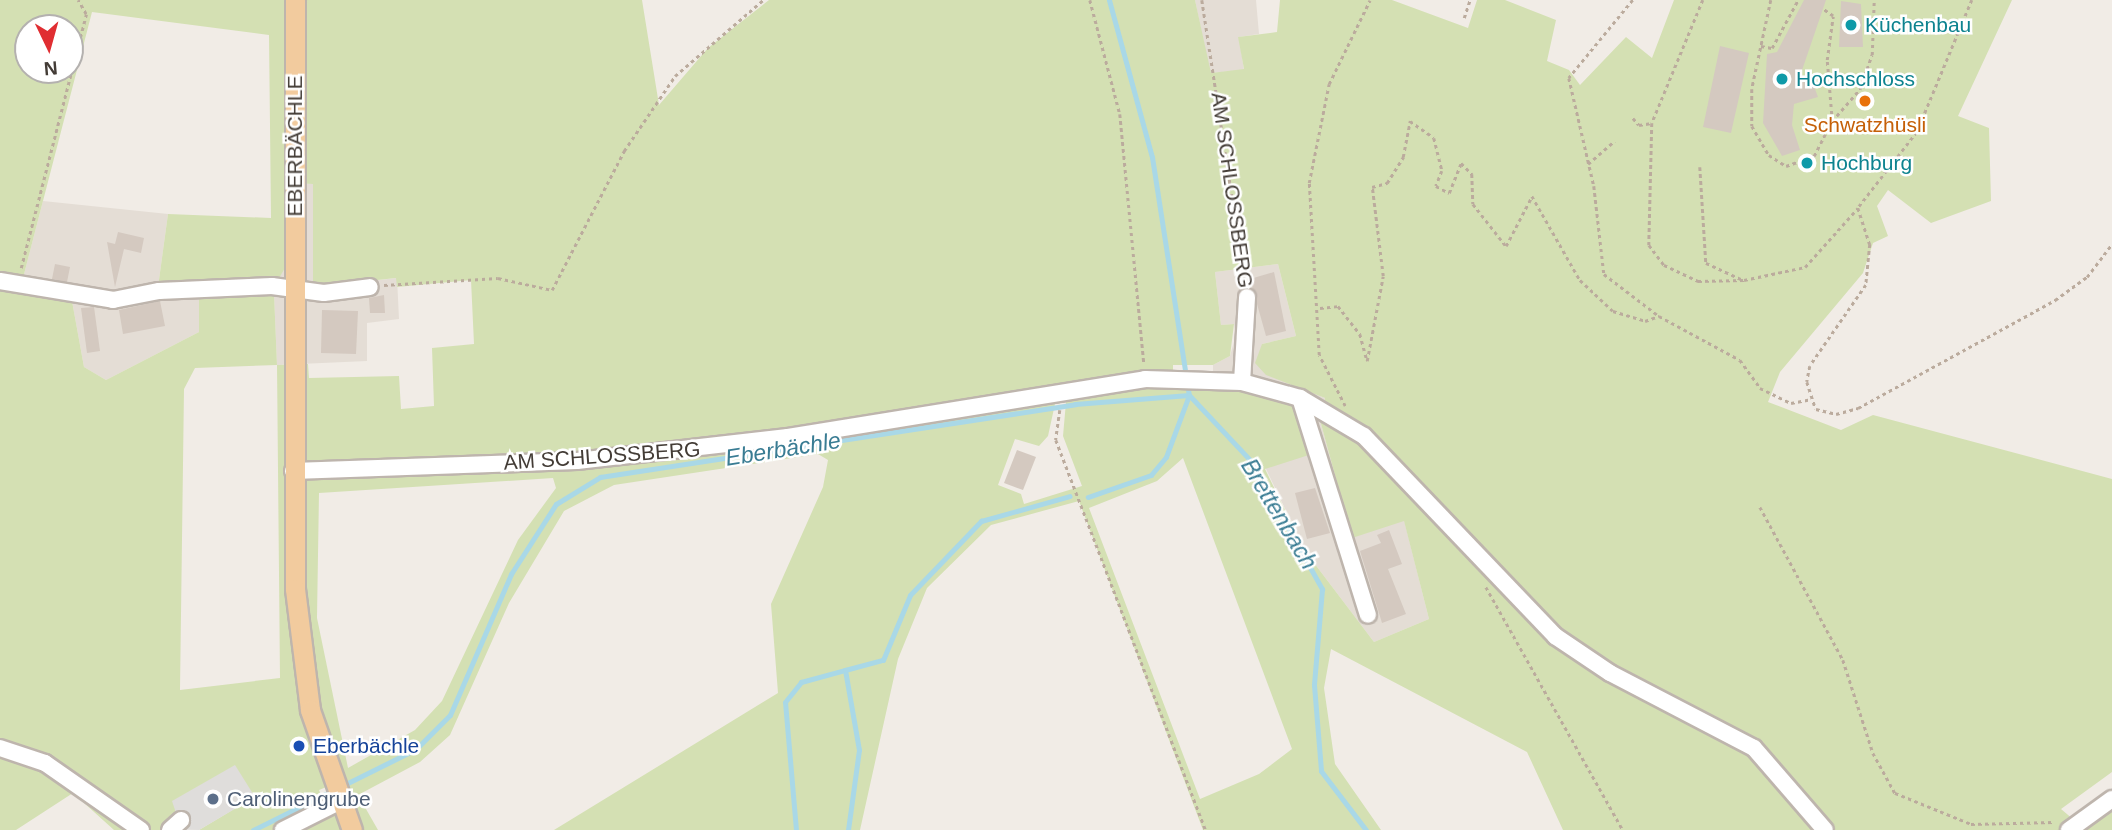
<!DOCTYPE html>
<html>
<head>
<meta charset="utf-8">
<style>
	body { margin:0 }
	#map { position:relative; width:2112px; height:830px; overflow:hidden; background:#f1ece6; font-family:Arial,sans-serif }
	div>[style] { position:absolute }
	.residential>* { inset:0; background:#e4ddd5 }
	.green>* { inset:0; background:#d4e0b3 }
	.parking>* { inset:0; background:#dfdddb }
	.stream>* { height:5px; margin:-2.5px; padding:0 2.5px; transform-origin:2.5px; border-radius:2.5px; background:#a9d8e7 }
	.building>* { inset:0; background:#d4c9c0 }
	.path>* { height:2.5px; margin-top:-1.25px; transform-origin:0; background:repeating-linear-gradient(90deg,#bbab9d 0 3.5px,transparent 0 7px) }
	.roads { filter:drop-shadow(2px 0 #beb5ad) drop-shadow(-2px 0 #beb5ad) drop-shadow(0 2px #beb5ad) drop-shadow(0 -2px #beb5ad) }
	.minor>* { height:16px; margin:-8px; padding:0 8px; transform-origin:8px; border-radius:8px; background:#fff }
	.major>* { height:19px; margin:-9.5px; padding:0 9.5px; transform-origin:9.5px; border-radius:9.5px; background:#f2cb9e }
	.dots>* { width:19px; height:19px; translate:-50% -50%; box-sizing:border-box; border:4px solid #fff; border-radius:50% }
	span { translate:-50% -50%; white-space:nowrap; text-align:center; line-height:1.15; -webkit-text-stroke:5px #fff; paint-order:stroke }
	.culture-label { font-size:21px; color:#0d838f }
	.left { translate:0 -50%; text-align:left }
	.food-label { font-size:21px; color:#c56008 }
	.street-label { font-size:21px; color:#433c36 }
	.transit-label { font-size:21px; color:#164399 }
	.service-label { font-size:21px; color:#4e5e75 }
	.water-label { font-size:23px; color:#397c93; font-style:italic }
	.north { position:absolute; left:14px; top:14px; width:70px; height:70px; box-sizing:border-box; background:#fff; border:2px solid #b4b1af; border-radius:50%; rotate:175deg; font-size:19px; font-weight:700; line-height:28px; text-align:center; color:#433c36 }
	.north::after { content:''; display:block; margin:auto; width:24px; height:32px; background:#e02e32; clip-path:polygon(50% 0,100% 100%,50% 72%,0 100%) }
</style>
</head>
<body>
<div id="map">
	<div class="residential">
		<i style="clip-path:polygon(1195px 0,1256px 0,1259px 34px,1239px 37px,1244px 70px,1210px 73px)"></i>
		<i style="clip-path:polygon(286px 183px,313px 184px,313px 287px,397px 278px,399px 319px,367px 323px,367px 361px,277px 365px,274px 293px,199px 294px,199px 332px,106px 380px,84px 367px,72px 301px,22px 282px,43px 201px,168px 214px,158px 287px,256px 283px)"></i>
		<i style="clip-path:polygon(1278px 264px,1296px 336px,1262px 344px,1307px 390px,1325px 398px,1320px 420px,1352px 537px,1404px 520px,1429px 619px,1374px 642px,1305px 551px,1228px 389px,1213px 389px,1213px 365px,1230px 356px,1235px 338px,1234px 324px,1221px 325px,1215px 272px)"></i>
	</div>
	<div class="green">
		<i style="clip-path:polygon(evenodd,0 0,642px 0,659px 105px,708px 48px,769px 0,1195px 0,1211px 73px,1244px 69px,1238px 37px,1277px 32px,1280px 0,1392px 0,1468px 28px,1477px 0,1505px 0,1556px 20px,1547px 61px,1569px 70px,1580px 85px,1626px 37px,1652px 58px,1674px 0,2012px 0,1958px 116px,1989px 128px,1991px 201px,1931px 223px,1888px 190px,1877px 206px,1888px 236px,1873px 243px,1863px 273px,1780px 372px,1768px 402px,1841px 430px,1873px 415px,2112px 479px,2112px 772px,2061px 809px,2074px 820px,2112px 792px,2112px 830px,1563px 830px,1527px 752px,1331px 649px,1324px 688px,1335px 764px,1381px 830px,1203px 830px,1079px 501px,991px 525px,927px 588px,898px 659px,860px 830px,554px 830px,778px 693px,771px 604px,823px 487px,828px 460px,818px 454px,614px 485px,564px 511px,509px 603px,450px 735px,420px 762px,358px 795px,378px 830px,199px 830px,254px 797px,176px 813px,165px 830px,114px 830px,73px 793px,16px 830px,0 830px,0 283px,72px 301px,84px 367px,106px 380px,199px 332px,199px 294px,274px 293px,277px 365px,308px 364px,309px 378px,399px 376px,401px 409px,434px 406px,432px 348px,474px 344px,471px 280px,397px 287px,396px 278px,313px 287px,313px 184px,287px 183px,286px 266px,278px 280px,158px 287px,168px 214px,271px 218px,269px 35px,92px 12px,22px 282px,0 275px,0 0,28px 28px,70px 28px,70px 70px,28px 70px,28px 28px,0 0,1278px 264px,1296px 336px,1262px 344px,1255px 363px,1266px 375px,1325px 398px,1320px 420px,1352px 538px,1404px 521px,1429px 619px,1374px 642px,1305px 551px,1265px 469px,1315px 453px,1296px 406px,1258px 392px,1173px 389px,1173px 365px,1213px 365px,1230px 356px,1234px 324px,1221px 325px,1215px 272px,1278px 264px,0 0,277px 365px,280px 678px,180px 690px,184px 389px,195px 368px,277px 365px,0 0,1066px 402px,1063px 436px,1082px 486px,1024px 504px,1021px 494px,998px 485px,1015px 439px,1039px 446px,1048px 436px,1055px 404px,1066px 402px,0 0,1183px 458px,1292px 749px,1259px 774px,1200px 799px,1089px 508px,1157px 481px,1183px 458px,0 0,553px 478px,556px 488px,518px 540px,442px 701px,415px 730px,348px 768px,317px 618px,319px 493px,553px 478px,0 0,346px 779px,349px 790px,323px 800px,319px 790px,346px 779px)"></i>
	</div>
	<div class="parking">
		<i style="clip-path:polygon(235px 765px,255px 797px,199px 830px,163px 829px,176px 813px,172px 801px)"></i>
	</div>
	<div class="stream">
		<i style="left:1109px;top:0;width:163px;rotate:74.7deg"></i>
		<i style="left:1152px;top:157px;width:241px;rotate:81.2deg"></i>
		<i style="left:1189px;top:395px;width:89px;rotate:46.8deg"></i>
		<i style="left:1250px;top:460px;width:148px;rotate:60.8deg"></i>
		<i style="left:1322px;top:589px;width:96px;rotate:94.8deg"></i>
		<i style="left:1314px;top:685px;width:86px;rotate:85.3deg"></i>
		<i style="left:1321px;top:771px;width:74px;rotate:52.7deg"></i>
		<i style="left:253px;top:830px;width:182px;rotate:-26.4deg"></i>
		<i style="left:416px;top:749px;width:48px;rotate:-45deg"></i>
		<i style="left:450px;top:715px;width:154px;rotate:-66.6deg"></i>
		<i style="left:511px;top:574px;width:83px;rotate:-57.3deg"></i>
		<i style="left:556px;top:504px;width:52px;rotate:-31.5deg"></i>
		<i style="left:600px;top:477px;width:481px;rotate:-8.7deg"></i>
		<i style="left:1075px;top:404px;width:114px;rotate:-4.5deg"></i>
		<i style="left:1189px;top:395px;width:66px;rotate:110.4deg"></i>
		<i style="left:1166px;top:457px;width:23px;rotate:130deg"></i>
		<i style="left:1151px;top:475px;width:67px;rotate:160.8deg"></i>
		<i style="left:796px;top:830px;width:128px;rotate:-94.9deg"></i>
		<i style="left:785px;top:702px;width:26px;rotate:-51deg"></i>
		<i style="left:801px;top:682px;width:46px;rotate:-15.3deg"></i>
		<i style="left:848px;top:830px;width:81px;rotate:-82.2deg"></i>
		<i style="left:859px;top:750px;width:81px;rotate:-99.9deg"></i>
		<i style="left:845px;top:670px;width:39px;rotate:-15deg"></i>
		<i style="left:883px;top:660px;width:70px;rotate:-67.4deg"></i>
		<i style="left:910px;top:595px;width:103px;rotate:-46.2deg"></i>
		<i style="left:981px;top:521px;width:92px;rotate:-15.7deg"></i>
	</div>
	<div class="building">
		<i style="clip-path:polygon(1804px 0,1826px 0,1798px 82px,1812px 81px,1818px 97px,1794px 104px,1792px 125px,1800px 150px,1782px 156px,1763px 123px,1767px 54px,1777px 52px)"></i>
		<i style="clip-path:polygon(1841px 1px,1861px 4px,1863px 47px,1839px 47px)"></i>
		<i style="clip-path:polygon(1720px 46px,1749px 53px,1731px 133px,1703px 127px)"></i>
		<i style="clip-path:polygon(118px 232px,144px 238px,141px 253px,124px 249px,115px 287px,107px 242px,115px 244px)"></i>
		<i style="clip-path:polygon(55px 264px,70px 267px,67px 282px,52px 279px)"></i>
		<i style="clip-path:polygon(1274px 272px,1286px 331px,1266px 336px,1250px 279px)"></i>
		<i style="clip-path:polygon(384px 295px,385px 313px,370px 313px,369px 298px)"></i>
		<i style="clip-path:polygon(160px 301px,165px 326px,123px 334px,119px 310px)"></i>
		<i style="clip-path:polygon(94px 307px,100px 351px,87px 353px,81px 308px)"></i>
		<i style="clip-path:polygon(322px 310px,358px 311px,356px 354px,321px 353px)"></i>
		<i style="clip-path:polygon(1017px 450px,1036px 457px,1023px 490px,1004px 483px)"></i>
		<i style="clip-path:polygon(1315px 488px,1330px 533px,1307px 539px,1295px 493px)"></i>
		<i style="clip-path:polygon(1389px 530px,1402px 564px,1388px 569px,1406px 614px,1382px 623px,1360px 551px,1381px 543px,1377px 535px)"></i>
	</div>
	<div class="path">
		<i style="left:1090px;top:0;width:118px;rotate:75.3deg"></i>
		<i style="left:1120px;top:114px;width:249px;rotate:84.5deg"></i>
		<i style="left:1202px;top:0;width:283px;rotate:81.3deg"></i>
		<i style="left:1633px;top:0;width:101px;rotate:129.4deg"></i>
		<i style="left:1569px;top:78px;width:111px;rotate:77deg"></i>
		<i style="left:1594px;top:186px;width:89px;rotate:83.5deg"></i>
		<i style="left:1604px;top:274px;width:69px;rotate:37.4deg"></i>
		<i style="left:1659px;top:316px;width:92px;rotate:28.5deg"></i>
		<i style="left:1740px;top:360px;width:34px;rotate:54deg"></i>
		<i style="left:1760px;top:388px;width:34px;rotate:26deg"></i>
		<i style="left:1791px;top:403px;width:20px;rotate:-11deg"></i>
		<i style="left:1703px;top:0;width:133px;rotate:112.5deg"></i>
		<i style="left:1652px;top:123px;width:122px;rotate:91.4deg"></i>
		<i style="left:1649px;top:245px;width:25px;rotate:53deg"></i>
		<i style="left:1664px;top:265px;width:38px;rotate:25deg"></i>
		<i style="left:1698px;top:281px;width:46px;rotate:-1.2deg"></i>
		<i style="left:1744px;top:280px;width:62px;rotate:-12deg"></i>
		<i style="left:1805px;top:267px;width:79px;rotate:-48.1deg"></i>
		<i style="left:1771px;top:0;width:91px;rotate:102.1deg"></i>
		<i style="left:1752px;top:89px;width:37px;rotate:90deg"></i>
		<i style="left:1752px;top:126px;width:34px;rotate:60deg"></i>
		<i style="left:1769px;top:155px;width:20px;rotate:33deg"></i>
		<i style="left:1786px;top:166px;width:30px;rotate:-20deg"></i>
		<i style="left:1814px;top:156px;width:39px;rotate:-63deg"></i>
		<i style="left:1832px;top:121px;width:61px;rotate:-94.7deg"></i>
		<i style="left:1827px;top:60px;width:44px;rotate:-82.2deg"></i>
		<i style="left:1833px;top:16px;width:12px;rotate:-145deg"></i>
		<i style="left:1972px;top:0;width:143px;rotate:112.6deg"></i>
		<i style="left:1917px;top:132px;width:96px;rotate:127.8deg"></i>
		<i style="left:1858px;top:208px;width:38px;rotate:72deg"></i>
		<i style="left:1870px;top:244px;width:41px;rotate:95.6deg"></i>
		<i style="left:1866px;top:285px;width:98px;rotate:124.7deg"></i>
		<i style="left:1810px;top:366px;width:16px;rotate:101deg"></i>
		<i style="left:1807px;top:382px;width:28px;rotate:72deg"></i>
		<i style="left:1816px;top:409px;width:21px;rotate:14deg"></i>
		<i style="left:1836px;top:414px;width:23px;rotate:-15deg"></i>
		<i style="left:1858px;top:408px;width:225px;rotate:-28.7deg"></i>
		<i style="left:2055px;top:300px;width:39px;rotate:-36deg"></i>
		<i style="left:2087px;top:277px;width:41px;rotate:-52.9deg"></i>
		<i style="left:1464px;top:18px;width:19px;rotate:-72deg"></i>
		<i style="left:1761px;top:46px;width:11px;rotate:10deg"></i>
		<i style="left:1772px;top:48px;width:55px;rotate:-61.6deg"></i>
		<i style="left:1633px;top:118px;width:9px;rotate:49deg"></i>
		<i style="left:1639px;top:125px;width:13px;rotate:-9deg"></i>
		<i style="left:1832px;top:121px;width:43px;rotate:-48.8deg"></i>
		<i style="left:1860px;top:89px;width:36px;rotate:-71deg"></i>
		<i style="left:1872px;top:55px;width:55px;rotate:-87.9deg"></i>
		<i style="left:1588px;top:164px;width:35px;rotate:-41deg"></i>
		<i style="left:1700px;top:167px;width:96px;rotate:86.4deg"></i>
		<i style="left:1706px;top:263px;width:41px;rotate:24.7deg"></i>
		<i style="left:21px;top:268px;width:262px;rotate:-75.6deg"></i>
		<i style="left:86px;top:14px;width:16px;rotate:-120deg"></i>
		<i style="left:384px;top:285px;width:114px;rotate:-3.5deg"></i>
		<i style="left:498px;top:278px;width:55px;rotate:12.5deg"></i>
		<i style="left:552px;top:290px;width:157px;rotate:-62.6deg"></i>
		<i style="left:624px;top:151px;width:91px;rotate:-55.8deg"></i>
		<i style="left:675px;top:76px;width:116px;rotate:-40.8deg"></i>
		<i style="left:1320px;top:308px;width:18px;rotate:-6deg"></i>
		<i style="left:1338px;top:306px;width:36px;rotate:52deg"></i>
		<i style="left:1360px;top:334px;width:28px;rotate:75deg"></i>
		<i style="left:1367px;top:361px;width:86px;rotate:-79.3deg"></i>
		<i style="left:1383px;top:276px;width:90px;rotate:-97deg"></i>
		<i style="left:1372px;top:187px;width:16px;rotate:-15deg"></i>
		<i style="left:1387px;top:183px;width:31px;rotate:-58deg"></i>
		<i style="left:1403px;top:157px;width:37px;rotate:-79deg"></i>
		<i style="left:1410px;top:121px;width:29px;rotate:35deg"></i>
		<i style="left:1434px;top:138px;width:34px;rotate:76deg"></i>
		<i style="left:1442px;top:171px;width:16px;rotate:112deg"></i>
		<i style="left:1436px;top:186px;width:15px;rotate:28deg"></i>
		<i style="left:1449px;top:193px;width:32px;rotate:-68deg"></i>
		<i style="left:1461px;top:163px;width:16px;rotate:45deg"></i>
		<i style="left:1472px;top:174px;width:30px;rotate:88deg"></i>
		<i style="left:1473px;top:204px;width:53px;rotate:51.8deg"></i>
		<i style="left:1506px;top:246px;width:56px;rotate:-62.5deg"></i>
		<i style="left:1532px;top:196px;width:97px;rotate:60.3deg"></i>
		<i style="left:1580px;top:280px;width:45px;rotate:43.2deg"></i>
		<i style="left:1613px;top:311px;width:34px;rotate:17deg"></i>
		<i style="left:1645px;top:321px;width:15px;rotate:-20deg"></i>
		<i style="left:1345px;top:406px;width:57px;rotate:-117deg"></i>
		<i style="left:1319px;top:355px;width:172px;rotate:-93.3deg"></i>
		<i style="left:1309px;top:183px;width:101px;rotate:-78.6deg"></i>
		<i style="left:1329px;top:84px;width:93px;rotate:-64deg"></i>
		<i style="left:1060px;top:410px;width:30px;rotate:98deg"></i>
		<i style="left:1056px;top:440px;width:418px;rotate:69deg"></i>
		<i style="left:1760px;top:507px;width:174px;rotate:61.5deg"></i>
		<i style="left:1843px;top:660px;width:98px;rotate:72.1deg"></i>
		<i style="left:1873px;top:753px;width:46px;rotate:61.2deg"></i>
		<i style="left:1895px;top:793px;width:82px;rotate:22.2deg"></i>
		<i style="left:1971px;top:824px;width:83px;rotate:-1.4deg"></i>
		<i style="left:1486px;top:587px;width:279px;rotate:60.6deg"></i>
	</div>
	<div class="roads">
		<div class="minor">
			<i style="left:0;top:281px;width:115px;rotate:9.5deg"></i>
			<i style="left:113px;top:300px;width:47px;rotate:-11.1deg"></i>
			<i style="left:159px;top:291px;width:113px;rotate:-2.5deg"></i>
			<i style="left:272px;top:286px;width:52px;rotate:7.7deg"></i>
			<i style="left:324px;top:293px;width:46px;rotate:-7.4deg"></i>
			<i style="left:1242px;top:382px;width:85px;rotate:-86.6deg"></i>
			<i style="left:1300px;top:398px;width:227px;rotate:72.6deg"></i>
			<i style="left:293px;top:471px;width:284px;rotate:-2deg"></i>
			<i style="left:577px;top:461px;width:212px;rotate:-6.5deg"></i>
			<i style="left:788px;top:437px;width:362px;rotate:-9.2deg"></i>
			<i style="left:1145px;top:379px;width:97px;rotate:1.8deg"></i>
			<i style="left:1242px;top:382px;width:60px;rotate:15.4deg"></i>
			<i style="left:1300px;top:398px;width:74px;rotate:30.7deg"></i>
			<i style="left:1364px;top:436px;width:277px;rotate:46.3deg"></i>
			<i style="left:1555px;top:636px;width:66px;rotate:33.9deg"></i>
			<i style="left:1610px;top:673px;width:162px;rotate:27.5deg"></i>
			<i style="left:1754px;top:748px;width:108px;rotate:49.1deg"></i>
			<i style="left:0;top:748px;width:47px;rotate:18.4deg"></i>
			<i style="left:45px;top:763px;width:117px;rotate:34.9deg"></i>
			<i style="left:170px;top:830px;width:15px;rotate:-42deg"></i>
			<i style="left:283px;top:830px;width:63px;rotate:-26.6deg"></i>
			<i style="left:2069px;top:830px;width:53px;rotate:-35.8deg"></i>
		</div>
		<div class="major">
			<i style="left:295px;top:0;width:589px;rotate:90deg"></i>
			<i style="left:295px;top:589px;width:122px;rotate:82.9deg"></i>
			<i style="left:310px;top:710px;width:127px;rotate:70.7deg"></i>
		</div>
	</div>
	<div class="dots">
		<i style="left:1851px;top:25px;background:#0f9aa8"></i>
		<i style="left:1782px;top:79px;background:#0f9aa8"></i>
		<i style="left:1865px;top:101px;background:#e8710a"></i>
		<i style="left:1807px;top:163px;background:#0f9aa8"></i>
		<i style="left:299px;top:746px;background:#1a4fb4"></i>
		<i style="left:213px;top:799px;background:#5c6f8a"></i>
	</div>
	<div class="culture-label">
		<span class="left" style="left:1865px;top:25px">Küchenbau</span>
		<span class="left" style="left:1796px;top:79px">Hochschloss</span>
		<span class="left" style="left:1821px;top:163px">Hochburg</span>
	</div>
	<div class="food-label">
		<span style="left:1865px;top:125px">Schwatzhüsli</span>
	</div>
	<div class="street-label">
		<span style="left:295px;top:146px;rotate:-90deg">EBERBÄCHLE</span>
		<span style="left:1232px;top:190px;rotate:82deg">AM SCHLOSSBERG</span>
		<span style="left:602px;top:456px;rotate:-4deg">AM SCHLOSSBERG</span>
	</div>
	<div class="transit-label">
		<span class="left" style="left:313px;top:746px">Eberbächle</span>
	</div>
	<div class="service-label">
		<span class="left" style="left:227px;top:799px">Carolinengrube</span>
	</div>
	<div class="water-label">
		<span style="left:783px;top:449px;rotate:-9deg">Eberbächle</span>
		<span style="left:1279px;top:514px;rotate:59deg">Brettenbach</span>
	</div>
	<div class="north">N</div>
</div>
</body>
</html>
